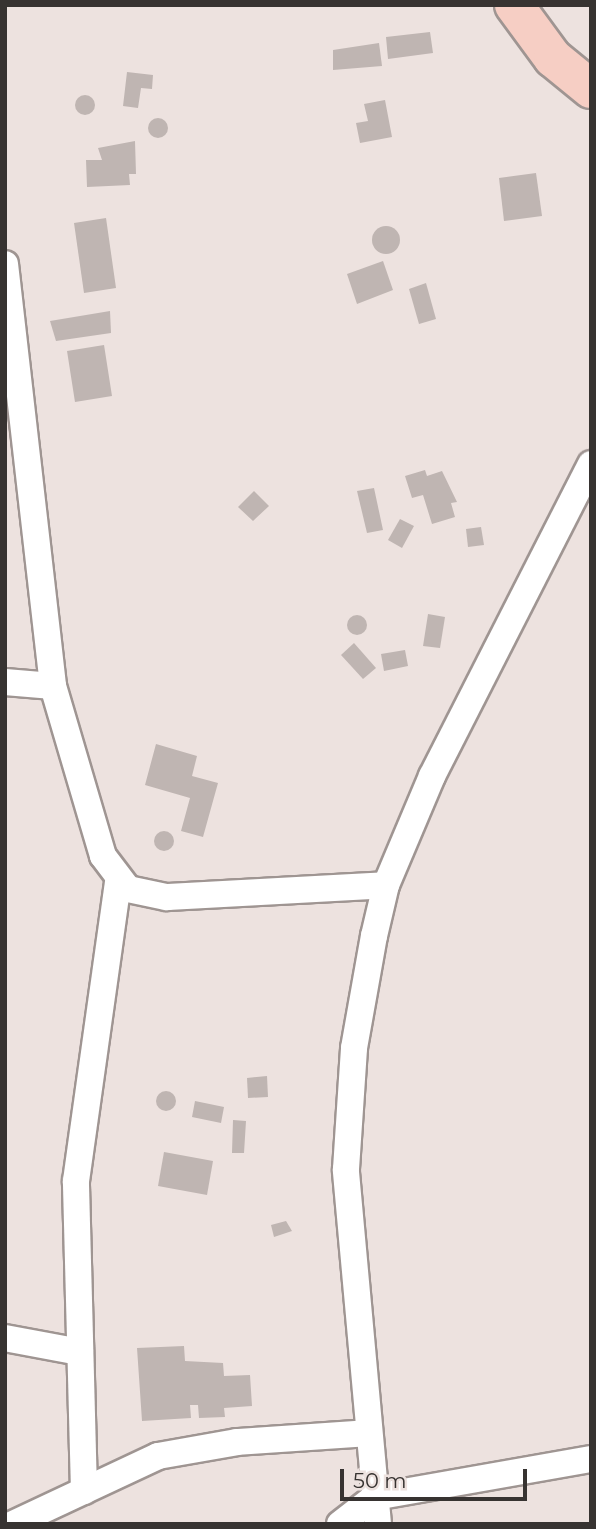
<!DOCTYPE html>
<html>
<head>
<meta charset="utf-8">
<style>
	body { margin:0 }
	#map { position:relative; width:596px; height:1529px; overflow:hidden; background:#ede2df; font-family:Montserrat,sans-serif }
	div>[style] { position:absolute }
	.building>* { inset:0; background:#bfb5b2 }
	.round { border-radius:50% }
	.roads { filter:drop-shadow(2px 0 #9f9592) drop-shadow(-2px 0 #9f9592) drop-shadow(0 2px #9f9592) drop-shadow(0 -2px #9f9592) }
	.street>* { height:26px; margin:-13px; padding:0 13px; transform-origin:13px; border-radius:13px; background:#fff }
	.secondary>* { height:38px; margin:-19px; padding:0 19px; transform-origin:19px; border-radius:19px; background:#f6cec4 }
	span { translate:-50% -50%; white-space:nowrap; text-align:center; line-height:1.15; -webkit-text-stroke:6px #ede2df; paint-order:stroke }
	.frame { position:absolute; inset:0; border:7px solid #373331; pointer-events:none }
	.scale { position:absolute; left:340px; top:1469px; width:187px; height:32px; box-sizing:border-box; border:4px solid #373331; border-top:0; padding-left:9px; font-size:21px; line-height:24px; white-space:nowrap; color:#373331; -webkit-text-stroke:5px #ede2df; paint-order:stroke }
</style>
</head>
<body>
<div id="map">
	<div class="building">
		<i style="clip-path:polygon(430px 32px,433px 53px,388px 59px,386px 37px)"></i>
		<i style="clip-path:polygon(379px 43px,382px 66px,333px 70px,333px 50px)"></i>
		<i style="clip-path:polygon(127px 72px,153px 75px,152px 89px,141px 88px,138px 108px,123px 106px)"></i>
		<i class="round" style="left:75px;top:95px;width:20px;height:20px"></i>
		<i style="clip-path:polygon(385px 100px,392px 137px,360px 143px,356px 123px,368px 121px,364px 104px)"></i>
		<i class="round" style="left:148px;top:118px;width:20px;height:20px"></i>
		<i style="clip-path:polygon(135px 141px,136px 174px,129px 174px,130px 185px,87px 187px,86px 160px,102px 160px,98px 148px)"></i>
		<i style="clip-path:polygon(536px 173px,542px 216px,504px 221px,499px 178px)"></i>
		<i style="clip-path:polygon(106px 218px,116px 288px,84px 293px,74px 223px)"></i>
		<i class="round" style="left:372px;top:226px;width:28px;height:28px"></i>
		<i style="clip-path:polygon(383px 261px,393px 290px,357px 304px,347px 274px)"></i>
		<i style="clip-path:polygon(426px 283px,436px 319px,419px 324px,409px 289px)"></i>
		<i style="clip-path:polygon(110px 311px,111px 333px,56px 341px,50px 321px)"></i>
		<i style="clip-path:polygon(104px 345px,112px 396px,75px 402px,67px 351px)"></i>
		<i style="clip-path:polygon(425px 470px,427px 476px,442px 471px,457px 502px,451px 503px,455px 517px,432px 524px,423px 495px,412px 498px,405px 476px)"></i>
		<i style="clip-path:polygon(374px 488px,383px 530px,367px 533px,357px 491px)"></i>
		<i style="clip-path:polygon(254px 491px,269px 506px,253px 521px,238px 507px)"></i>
		<i style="clip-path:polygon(400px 519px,414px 526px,402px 548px,388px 540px)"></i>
		<i style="clip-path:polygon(481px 527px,484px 545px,468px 547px,466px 529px)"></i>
		<i style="clip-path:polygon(428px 614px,445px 617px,440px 648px,423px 646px)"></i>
		<i class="round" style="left:347px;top:615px;width:20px;height:20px"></i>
		<i style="clip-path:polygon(354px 643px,376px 668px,363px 679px,341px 655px)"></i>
		<i style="clip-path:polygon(405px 650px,408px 666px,384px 671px,381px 654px)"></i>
		<i style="clip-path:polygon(156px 744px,197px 756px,192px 776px,218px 783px,203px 837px,181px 831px,190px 798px,145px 785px)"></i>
		<i class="round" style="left:154px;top:831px;width:20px;height:20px"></i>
		<i style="clip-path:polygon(267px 1076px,268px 1097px,248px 1098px,247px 1078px)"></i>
		<i class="round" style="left:156px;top:1091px;width:20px;height:20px"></i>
		<i style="clip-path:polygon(195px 1101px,224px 1107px,221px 1123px,192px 1117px)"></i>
		<i style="clip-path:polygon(233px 1120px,246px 1121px,244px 1153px,232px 1153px)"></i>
		<i style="clip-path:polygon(164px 1152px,213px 1161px,207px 1195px,158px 1186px)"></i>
		<i style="clip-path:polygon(286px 1221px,292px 1231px,274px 1237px,271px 1225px)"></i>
		<i style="clip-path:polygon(184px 1346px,185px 1361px,223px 1363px,224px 1376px,250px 1375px,252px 1406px,224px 1408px,225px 1417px,199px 1418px,198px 1405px,190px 1405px,191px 1418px,142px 1421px,137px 1348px)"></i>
	</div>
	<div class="roads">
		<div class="street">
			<i style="left:5px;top:264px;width:425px;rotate:83.5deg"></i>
			<i style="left:5px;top:682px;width:48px;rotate:4.8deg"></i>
			<i style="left:53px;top:686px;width:177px;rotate:73.6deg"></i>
			<i style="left:103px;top:856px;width:41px;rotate:52.9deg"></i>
			<i style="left:128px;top:889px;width:40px;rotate:12deg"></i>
			<i style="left:167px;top:897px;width:219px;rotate:-3.1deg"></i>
			<i style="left:5px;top:1338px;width:76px;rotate:10.6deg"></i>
			<i style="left:84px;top:1491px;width:310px;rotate:-91.5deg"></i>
			<i style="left:76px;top:1181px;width:302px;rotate:-82deg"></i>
			<i style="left:13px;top:1524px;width:160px;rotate:-25.1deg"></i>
			<i style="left:158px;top:1456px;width:80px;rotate:-10deg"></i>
			<i style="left:237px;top:1442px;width:131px;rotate:-3.9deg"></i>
			<i style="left:340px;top:1524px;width:44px;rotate:-37.6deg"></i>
			<i style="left:375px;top:1497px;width:219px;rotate:-10deg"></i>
			<i style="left:378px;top:1524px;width:356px;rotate:-95.2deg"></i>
			<i style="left:346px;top:1169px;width:121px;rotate:-86.2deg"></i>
			<i style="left:354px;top:1048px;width:114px;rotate:-79.9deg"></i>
			<i style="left:374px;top:936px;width:52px;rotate:-76.8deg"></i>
			<i style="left:386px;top:885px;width:118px;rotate:-67.1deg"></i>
			<i style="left:432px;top:776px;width:350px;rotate:-63deg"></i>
		</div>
		<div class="secondary">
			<i style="left:514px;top:5px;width:66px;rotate:53.7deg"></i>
			<i style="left:553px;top:58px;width:49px;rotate:39.2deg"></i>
		</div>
	</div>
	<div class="frame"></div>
	<div class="scale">50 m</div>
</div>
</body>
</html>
